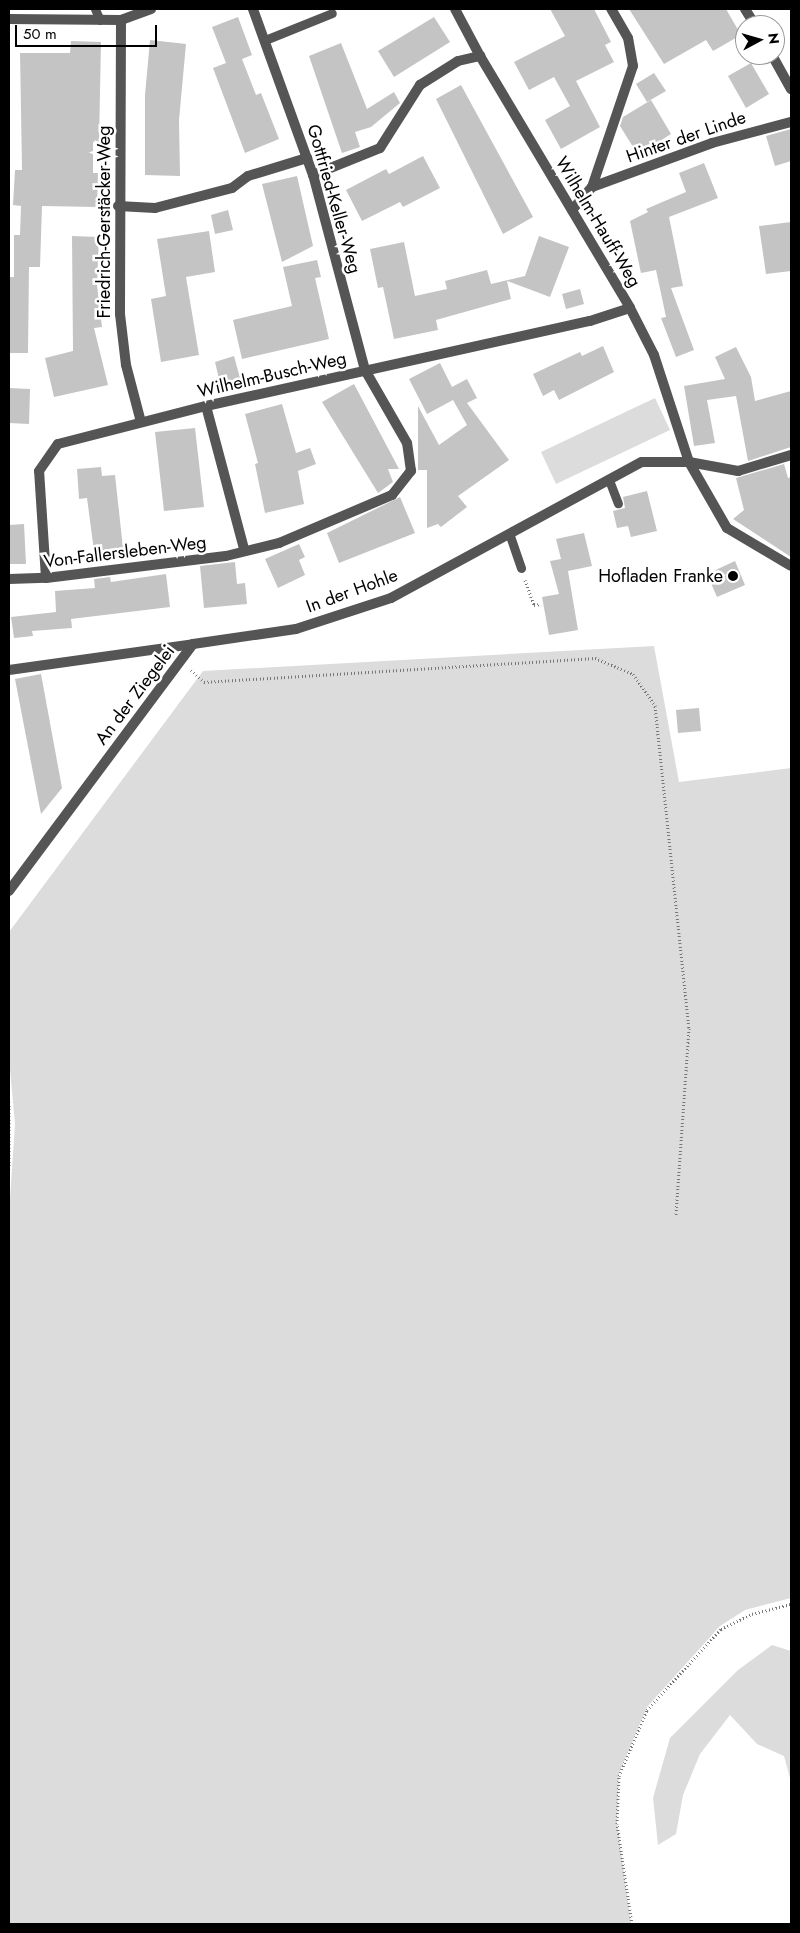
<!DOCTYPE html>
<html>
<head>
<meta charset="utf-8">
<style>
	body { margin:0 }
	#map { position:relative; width:800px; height:1933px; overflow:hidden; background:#fff; font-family:Jost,sans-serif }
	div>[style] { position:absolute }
	.green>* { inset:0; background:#dcdcdc }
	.building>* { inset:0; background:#c4c4c4 }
	.path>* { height:3px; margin-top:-1.5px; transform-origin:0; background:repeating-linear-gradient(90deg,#777 0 1px,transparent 0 3.5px) }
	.service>* { height:9px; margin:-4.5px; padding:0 4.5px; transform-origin:4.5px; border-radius:4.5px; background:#555 }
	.minor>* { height:10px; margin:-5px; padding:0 5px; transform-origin:5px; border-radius:5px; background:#555 }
	.dots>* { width:14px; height:14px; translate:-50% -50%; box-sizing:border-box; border:2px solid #fff; border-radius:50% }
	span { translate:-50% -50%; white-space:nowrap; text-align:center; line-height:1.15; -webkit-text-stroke:5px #fff; paint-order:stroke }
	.street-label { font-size:18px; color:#000 }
	.poi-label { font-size:18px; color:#000 }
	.right { translate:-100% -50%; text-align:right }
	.frame { position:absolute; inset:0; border:10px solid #000; pointer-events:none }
	.north { position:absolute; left:735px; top:15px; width:50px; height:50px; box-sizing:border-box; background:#fff; border:1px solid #999; border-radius:50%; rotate:84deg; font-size:14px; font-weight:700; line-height:20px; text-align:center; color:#000 }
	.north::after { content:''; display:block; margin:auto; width:18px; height:22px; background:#000; clip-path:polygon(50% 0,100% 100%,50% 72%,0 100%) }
	.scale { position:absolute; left:15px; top:25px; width:142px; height:22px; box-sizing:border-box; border:2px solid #000; border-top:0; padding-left:6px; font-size:15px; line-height:18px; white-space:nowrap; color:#000; -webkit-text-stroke:4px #fff; paint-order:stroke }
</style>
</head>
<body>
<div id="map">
	<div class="green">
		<i style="clip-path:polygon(655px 398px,670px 430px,556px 484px,541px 452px)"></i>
		<i style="clip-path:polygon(654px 646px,679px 782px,791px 768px,791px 1598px,745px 1610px,720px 1626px,647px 1707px,619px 1773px,617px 1823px,631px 1924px,9px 1924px,9px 1214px,15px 1124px,9px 1058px,9px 932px,203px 671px)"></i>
		<i style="clip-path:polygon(772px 1645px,791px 1651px,791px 1782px,784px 1756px,757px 1744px,730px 1715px,700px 1754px,683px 1795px,676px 1834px,658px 1845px,653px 1798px,670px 1738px,738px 1670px)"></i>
	</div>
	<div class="building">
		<i style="clip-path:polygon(550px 9px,594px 9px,611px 42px,605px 45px,614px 62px,576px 81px,600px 127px,561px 149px,545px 120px,570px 106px,554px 77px,529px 90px,514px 62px,565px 36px)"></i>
		<i style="clip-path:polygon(629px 9px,726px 9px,741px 35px,713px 51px,706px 40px,664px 64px)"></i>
		<i style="clip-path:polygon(238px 17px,252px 55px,242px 59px,256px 95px,261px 93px,279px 139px,245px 153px,213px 68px,226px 63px,212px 27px)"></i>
		<i style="clip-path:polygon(434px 17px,450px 42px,394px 77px,378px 51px)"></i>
		<i style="clip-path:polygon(150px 40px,186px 44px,179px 120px,180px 176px,145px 175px,145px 95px)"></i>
		<i style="clip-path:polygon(71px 41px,101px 42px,99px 142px,93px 142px,93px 173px,98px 173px,97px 207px,42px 206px,40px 267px,29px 267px,28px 353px,9px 353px,9px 277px,14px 277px,14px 235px,20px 235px,21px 206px,13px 205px,15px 170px,22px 170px,20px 53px,70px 53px)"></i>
		<i style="clip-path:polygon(341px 43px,367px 109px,394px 92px,400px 103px,371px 127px,355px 132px,360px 147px,342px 153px,309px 56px)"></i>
		<i style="clip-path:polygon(751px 63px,769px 94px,746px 108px,728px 76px)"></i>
		<i style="clip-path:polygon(654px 73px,666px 91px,647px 102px,636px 84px)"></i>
		<i style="clip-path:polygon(461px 85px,533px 217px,503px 234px,436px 99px)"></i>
		<i style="clip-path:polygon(651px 100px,671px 134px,638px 155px,620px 126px,623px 117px)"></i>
		<i style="clip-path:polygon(791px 129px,791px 161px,775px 166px,766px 136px)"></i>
		<i style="clip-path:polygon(423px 156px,440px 188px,403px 207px,400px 202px,362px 221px,346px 190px,386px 169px,389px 174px)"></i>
		<i style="clip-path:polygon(704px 163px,718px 198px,669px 217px,683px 286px,671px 288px,694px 350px,676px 357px,661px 318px,666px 317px,656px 270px,641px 273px,630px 221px,648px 212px,646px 209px,686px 192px,679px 173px)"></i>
		<i style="clip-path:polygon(297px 176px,313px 246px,282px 262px,262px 184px)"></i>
		<i style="clip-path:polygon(228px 210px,233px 230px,215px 234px,211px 215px)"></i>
		<i style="clip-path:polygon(791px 222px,791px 271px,766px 274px,759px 226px)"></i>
		<i style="clip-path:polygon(209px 231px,215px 272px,186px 277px,199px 355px,161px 362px,151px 299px,166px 296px,157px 239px)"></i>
		<i style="clip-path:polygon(72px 236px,99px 237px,97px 285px,102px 327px,94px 328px,108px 385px,54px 397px,45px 358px,73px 351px)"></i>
		<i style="clip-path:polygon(539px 236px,569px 247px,550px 297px,507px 281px,511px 299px,436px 320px,438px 330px,394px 339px,383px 287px,378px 288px,370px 249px,404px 242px,415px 296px,447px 289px,445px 281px,487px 270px,491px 284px,525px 276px)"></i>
		<i style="clip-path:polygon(317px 260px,321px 277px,315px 278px,329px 339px,242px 359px,233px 320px,292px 306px,283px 267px)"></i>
		<i style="clip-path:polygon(580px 289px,584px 304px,566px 309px,562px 294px)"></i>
		<i style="clip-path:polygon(603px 346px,614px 372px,559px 400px,554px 390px,543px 396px,533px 374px,580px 352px,582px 356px)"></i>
		<i style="clip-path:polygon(736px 347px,751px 377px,755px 401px,791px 391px,791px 447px,748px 461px,736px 396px,707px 400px,715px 443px,694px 446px,684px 386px,725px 379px,715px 357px)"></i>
		<i style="clip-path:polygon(234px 356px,240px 378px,220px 383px,215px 362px)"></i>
		<i style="clip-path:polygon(440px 363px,452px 387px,467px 379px,477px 398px,467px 403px,509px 460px,458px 496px,467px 507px,441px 527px,438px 524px,427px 528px,427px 470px,418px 470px,418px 406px,439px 445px,467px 425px,453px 400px,427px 414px,409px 379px)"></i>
		<i style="clip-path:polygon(354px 384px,399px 469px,388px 469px,393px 482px,378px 493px,322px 402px)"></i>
		<i style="clip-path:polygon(9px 388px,30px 389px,29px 424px,9px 423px)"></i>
		<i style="clip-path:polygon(282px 404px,296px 453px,310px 448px,316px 464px,298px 471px,304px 504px,265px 513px,255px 464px,258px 463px,245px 414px)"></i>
		<i style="clip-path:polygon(195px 428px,204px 507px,164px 511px,155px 432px)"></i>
		<i style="clip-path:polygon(784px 464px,788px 478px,791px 477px,791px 557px,733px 519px,744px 510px,736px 478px)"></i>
		<i style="clip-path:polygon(101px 467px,102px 476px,115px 475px,123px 548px,94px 551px,87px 498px,79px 499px,77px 469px)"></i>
		<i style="clip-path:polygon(647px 491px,657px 531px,631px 537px,628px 526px,617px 528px,613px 511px,625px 508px,623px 497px)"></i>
		<i style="clip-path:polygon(400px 497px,415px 533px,339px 563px,327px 533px)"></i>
		<i style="clip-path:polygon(24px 524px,26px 564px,9px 564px,9px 525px)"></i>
		<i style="clip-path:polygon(584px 533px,592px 566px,568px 571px,578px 630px,549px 635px,542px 597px,559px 594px,550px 561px,561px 559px,556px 539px)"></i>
		<i style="clip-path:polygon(299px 544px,305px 557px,299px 560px,305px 575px,278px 588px,265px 559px)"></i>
		<i style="clip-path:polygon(735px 561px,745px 585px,717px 597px,707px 574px)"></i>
		<i style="clip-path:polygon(235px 562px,237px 584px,245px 583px,247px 604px,204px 608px,200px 566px)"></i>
		<i style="clip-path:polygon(166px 574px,170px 607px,71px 619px,72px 628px,32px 631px,33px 636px,14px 638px,11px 617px,56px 612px,55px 591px,95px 588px,94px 579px,110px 577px,111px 582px)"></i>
		<i style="clip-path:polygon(41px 674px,62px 788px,41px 814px,15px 679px)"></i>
		<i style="clip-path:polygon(699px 708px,701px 731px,678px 733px,676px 710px)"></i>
	</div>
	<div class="path">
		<i style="left:525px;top:580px;width:27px;rotate:70deg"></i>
		<i style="left:534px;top:605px;width:7px;rotate:-8deg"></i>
		<i style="left:191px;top:670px;width:18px;rotate:43deg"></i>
		<i style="left:204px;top:682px;width:392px;rotate:-3.5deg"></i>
		<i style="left:595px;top:658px;width:41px;rotate:22.8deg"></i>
		<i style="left:633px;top:674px;width:39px;rotate:55deg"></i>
		<i style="left:655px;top:706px;width:324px;rotate:84deg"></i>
		<i style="left:689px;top:1028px;width:187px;rotate:94deg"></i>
		<i style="left:9px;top:1102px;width:67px;rotate:90deg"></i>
		<i style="left:632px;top:1924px;width:101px;rotate:-98.5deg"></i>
		<i style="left:617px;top:1824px;width:48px;rotate:-87.6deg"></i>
		<i style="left:619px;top:1776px;width:72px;rotate:-67deg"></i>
		<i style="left:647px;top:1710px;width:110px;rotate:-47.6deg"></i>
		<i style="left:721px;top:1629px;width:34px;rotate:-26deg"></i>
		<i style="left:752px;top:1614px;width:40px;rotate:-14.4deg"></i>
	</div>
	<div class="service">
		<i style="left:95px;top:9px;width:12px;rotate:66deg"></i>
		<i style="left:265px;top:40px;width:72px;rotate:-21.9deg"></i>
		<i style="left:609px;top:480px;width:25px;rotate:69deg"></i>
		<i style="left:509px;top:533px;width:37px;rotate:71deg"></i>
	</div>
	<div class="minor">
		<i style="left:455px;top:9px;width:53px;rotate:62deg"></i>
		<i style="left:480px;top:56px;width:293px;rotate:59.2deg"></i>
		<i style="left:630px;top:308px;width:53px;rotate:62.9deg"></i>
		<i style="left:654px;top:355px;width:113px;rotate:71.9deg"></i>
		<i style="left:689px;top:462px;width:76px;rotate:60.1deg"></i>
		<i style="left:727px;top:528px;width:74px;rotate:30.7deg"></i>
		<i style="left:745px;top:9px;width:19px;rotate:58deg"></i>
		<i style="left:9px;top:19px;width:112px;rotate:0.5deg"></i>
		<i style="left:121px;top:20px;width:32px;rotate:-20deg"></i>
		<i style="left:121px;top:20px;width:294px;rotate:90.2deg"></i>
		<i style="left:120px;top:314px;width:51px;rotate:83.3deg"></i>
		<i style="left:126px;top:365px;width:59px;rotate:75.3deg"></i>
		<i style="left:772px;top:55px;width:39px;rotate:61deg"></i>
		<i style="left:313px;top:175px;width:72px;rotate:-21.9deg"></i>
		<i style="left:380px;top:148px;width:75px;rotate:-57.6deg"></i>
		<i style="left:420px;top:85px;width:45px;rotate:-32.3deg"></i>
		<i style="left:458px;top:61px;width:23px;rotate:-13deg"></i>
		<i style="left:592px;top:187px;width:128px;rotate:-20.1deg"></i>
		<i style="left:712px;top:143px;width:82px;rotate:-14.9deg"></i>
		<i style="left:118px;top:206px;width:37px;rotate:3deg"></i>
		<i style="left:155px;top:208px;width:80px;rotate:-14.6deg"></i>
		<i style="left:232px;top:188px;width:20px;rotate:-37deg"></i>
		<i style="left:248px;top:176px;width:62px;rotate:-17deg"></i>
		<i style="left:572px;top:210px;width:30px;rotate:-49deg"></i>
		<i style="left:592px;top:187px;width:128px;rotate:-71.3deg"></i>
		<i style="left:633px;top:66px;width:28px;rotate:-100deg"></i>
		<i style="left:628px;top:38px;width:34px;rotate:-120deg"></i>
		<i style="left:206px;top:406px;width:148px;rotate:75.1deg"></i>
		<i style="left:46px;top:578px;width:107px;rotate:-93.7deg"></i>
		<i style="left:39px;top:471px;width:33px;rotate:-55deg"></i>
		<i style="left:58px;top:444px;width:153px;rotate:-14.4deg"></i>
		<i style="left:206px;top:406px;width:393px;rotate:-12.5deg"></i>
		<i style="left:590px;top:321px;width:42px;rotate:-18deg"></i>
		<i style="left:9px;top:579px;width:37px;rotate:-2deg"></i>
		<i style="left:46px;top:578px;width:181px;rotate:-7deg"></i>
		<i style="left:226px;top:556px;width:55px;rotate:-13.8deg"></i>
		<i style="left:279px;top:543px;width:123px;rotate:-23deg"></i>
		<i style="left:392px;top:495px;width:31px;rotate:-52deg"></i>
		<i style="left:411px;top:471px;width:28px;rotate:-98deg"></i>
		<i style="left:407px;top:443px;width:84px;rotate:-119.9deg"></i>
		<i style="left:365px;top:370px;width:202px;rotate:-104.9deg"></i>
		<i style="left:313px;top:175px;width:177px;rotate:-109.9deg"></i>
		<i style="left:193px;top:644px;width:104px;rotate:-8.3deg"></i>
		<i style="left:296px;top:629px;width:100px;rotate:-18.1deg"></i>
		<i style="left:391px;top:598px;width:285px;rotate:-28.5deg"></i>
		<i style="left:642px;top:462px;width:47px"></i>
		<i style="left:689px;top:462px;width:50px;rotate:10.4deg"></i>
		<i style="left:738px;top:471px;width:55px;rotate:-16.8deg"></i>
		<i style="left:9px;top:670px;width:186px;rotate:-8deg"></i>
		<i style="left:193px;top:644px;width:308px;rotate:126.7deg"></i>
	</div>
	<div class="dots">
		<i style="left:733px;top:576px;background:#000"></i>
	</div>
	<div class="street-label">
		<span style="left:686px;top:137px;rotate:-19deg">Hinter der Linde</span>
		<span style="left:334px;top:199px;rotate:74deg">Gottfried-Keller-Weg</span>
		<span style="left:104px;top:222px;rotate:-90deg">Friedrich-Gerstäcker-Weg</span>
		<span style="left:598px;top:222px;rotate:59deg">Wilhelm-Hauff-Weg</span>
		<span style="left:272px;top:375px;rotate:-13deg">Wilhelm-Busch-Weg</span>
		<span style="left:125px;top:552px;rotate:-7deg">Von-Fallersleben-Weg</span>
		<span style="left:352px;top:591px;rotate:-20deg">In der Hohle</span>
		<span style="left:135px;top:695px;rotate:-53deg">An der Ziegelei</span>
	</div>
	<div class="poi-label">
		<span class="right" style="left:723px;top:576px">Hofladen Franke</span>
	</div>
	<div class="frame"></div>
	<div class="north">N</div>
	<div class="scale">50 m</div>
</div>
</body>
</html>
